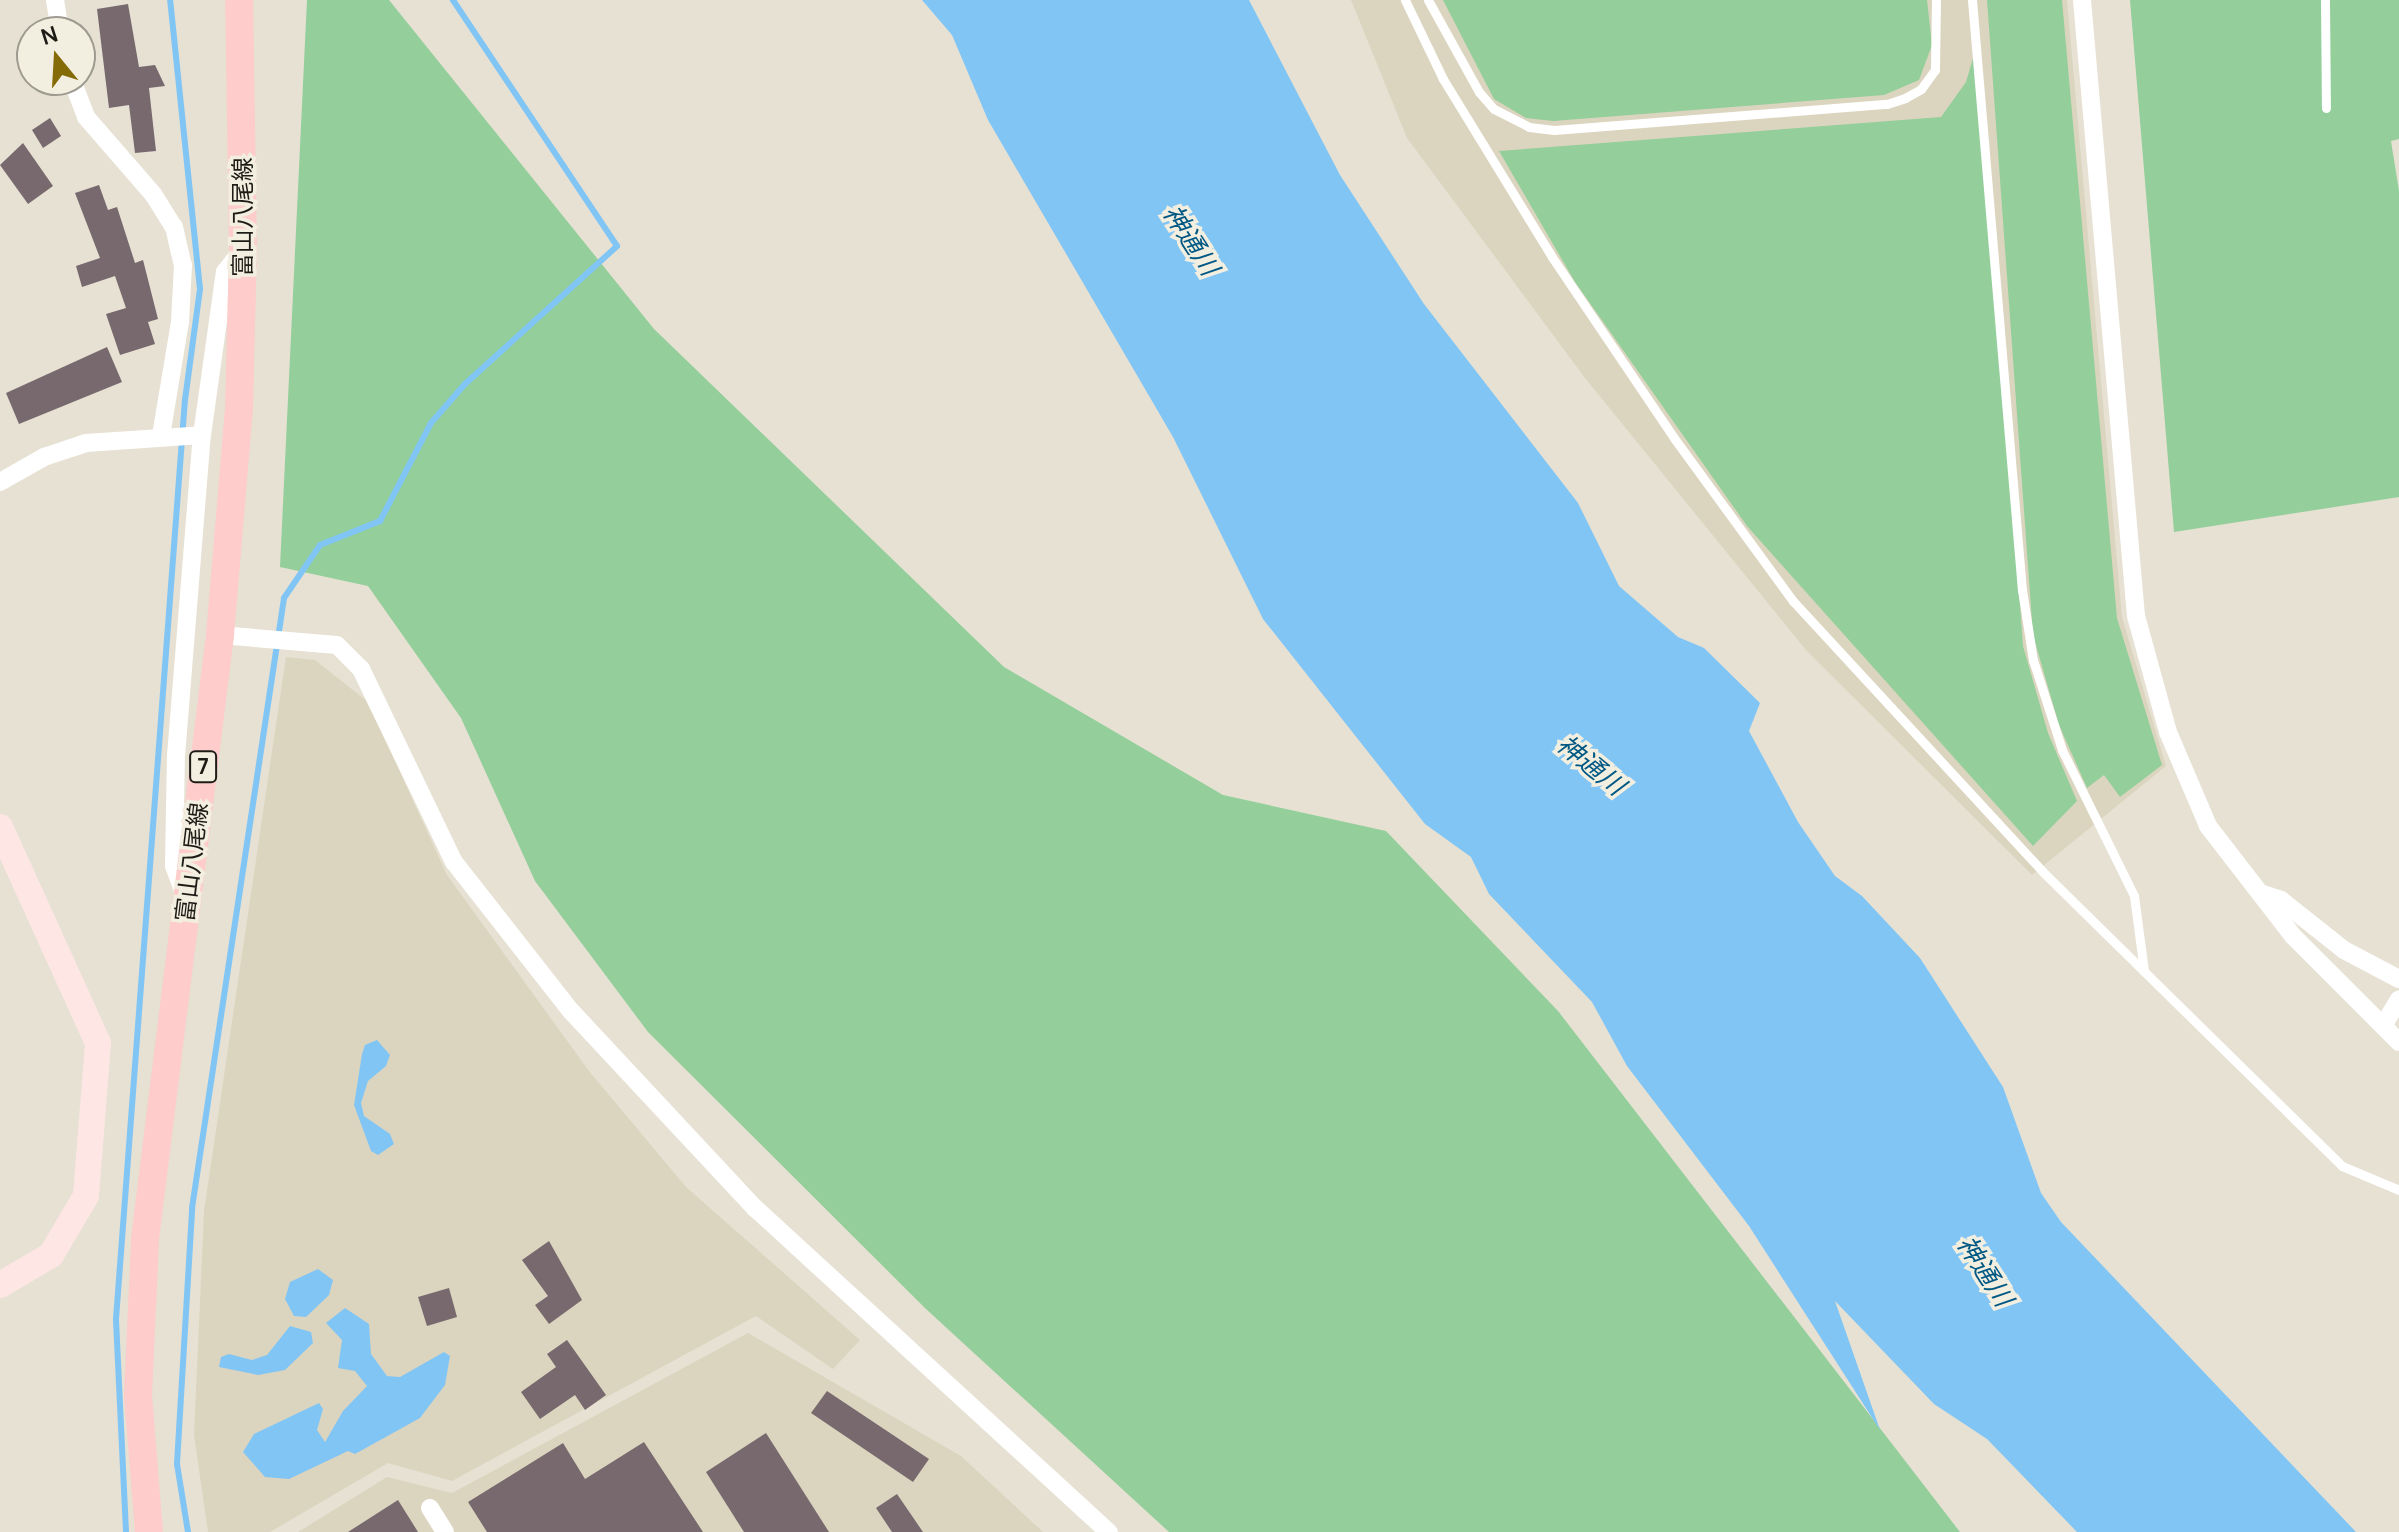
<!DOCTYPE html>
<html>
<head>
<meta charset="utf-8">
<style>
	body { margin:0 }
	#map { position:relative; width:2399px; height:1532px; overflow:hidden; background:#e6e1d3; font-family:Manrope,"Noto Sans JP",sans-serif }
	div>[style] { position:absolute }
	.built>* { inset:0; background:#dbd5bf }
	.green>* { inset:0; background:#93ce9b }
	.water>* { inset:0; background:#81c5f5 }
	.stream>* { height:6px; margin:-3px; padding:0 3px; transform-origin:3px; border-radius:3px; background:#81c5f5 }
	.building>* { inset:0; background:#78696e }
	.lane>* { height:9px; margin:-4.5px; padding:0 4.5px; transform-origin:4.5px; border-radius:4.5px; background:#fff }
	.street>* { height:18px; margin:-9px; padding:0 9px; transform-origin:9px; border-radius:9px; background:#fff }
	.secondary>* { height:26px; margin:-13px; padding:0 13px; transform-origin:13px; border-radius:13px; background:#fee6e5 }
	.primary>* { height:28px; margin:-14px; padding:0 14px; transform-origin:14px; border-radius:14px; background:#fdcccb }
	span { translate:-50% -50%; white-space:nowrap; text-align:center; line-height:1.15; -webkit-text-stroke:7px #f3efe0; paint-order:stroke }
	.shield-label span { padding:2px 6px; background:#f3efe0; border:2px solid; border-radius:6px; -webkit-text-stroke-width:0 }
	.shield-label { font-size:22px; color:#1e1c17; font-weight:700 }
	.street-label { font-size:24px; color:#1e1c17 }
	.water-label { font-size:26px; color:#005884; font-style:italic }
	.north { position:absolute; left:16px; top:16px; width:80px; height:80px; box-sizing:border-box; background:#f3efe0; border:2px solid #9e9b90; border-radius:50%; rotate:342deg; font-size:22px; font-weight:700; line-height:32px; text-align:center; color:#1e1c17 }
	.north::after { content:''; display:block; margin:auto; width:28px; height:36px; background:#846b06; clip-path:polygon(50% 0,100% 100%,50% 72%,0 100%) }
</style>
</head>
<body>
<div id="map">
	<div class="built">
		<i style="clip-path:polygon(1351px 0,2067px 0,2122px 617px,2166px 766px,2032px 875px,1806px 650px,1585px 378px,1407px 138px)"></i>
		<i style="clip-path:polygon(286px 657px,315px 660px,368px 702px,447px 875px,589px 1071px,686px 1187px,860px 1340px,833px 1369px,756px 1316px,452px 1481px,388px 1463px,270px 1532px,208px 1532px,194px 1435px,204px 1211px)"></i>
		<i style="clip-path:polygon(748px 1333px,961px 1456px,1043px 1532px,298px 1532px,387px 1477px,452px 1493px)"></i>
	</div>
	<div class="green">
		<i style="clip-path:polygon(307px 0,389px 0,654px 329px,1004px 667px,1223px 795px,1386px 831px,1558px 1011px,1960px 1532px,1169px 1532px,926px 1309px,648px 1032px,535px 881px,461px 718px,368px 586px,280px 567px)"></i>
		<i style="clip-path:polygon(1443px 0,1927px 0,1932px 45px,1919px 80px,1884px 95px,1553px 121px,1526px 118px,1494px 99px)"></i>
		<i style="clip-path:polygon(1987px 0,2062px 0,2117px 618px,2162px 765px,2120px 797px,2104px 775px,2087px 788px,2059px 725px,2033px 635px)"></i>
		<i style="clip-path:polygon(2130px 0,2399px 0,2399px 139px,2391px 141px,2399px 191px,2399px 497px,2174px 532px)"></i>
		<i style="clip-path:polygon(1979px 38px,2023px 646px,2048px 733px,2077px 801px,2033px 846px,1747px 526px,1575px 282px,1499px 151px,1941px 117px,1966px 82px)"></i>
	</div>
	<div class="water">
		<i style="clip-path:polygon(922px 0,1249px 0,1340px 175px,1424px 304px,1578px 503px,1619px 586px,1678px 637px,1704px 648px,1760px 703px,1749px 731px,1798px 822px,1835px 876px,1862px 896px,1920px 958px,2003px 1087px,2041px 1193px,2061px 1222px,2356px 1532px,2077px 1532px,1987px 1439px,1934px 1404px,1835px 1301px,1880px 1430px,1749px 1226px,1627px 1066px,1592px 1002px,1489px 894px,1471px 857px,1425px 824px,1263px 619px,1173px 437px,988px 120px,952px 35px)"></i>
		<i style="clip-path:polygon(377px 1040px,390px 1055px,386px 1066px,368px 1081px,361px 1103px,364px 1116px,390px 1134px,394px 1144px,378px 1155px,371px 1151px,354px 1105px,362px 1054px,365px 1045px)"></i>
		<i style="clip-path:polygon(318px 1269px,333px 1280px,329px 1295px,306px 1317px,294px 1316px,285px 1299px,290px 1282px)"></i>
		<i style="clip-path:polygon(345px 1308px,369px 1324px,371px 1354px,387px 1376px,400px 1377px,444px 1352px,450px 1356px,445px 1385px,420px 1418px,355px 1454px,348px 1451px,289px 1479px,265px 1477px,243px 1452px,254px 1434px,319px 1403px,323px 1409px,317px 1430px,325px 1442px,343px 1411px,367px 1386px,355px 1371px,338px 1368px,342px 1340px,326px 1323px)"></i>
		<i style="clip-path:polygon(290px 1326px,311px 1332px,313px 1343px,285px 1370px,258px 1375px,219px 1367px,221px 1357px,229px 1354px,252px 1360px,267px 1355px)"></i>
	</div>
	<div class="stream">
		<i style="left:126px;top:1532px;width:213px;rotate:-92.7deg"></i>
		<i style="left:116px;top:1319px;width:922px;rotate:-85.71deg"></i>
		<i style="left:185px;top:400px;width:112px;rotate:-82.3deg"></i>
		<i style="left:200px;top:289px;width:291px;rotate:-95.9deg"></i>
		<i style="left:188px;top:1532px;width:69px;rotate:-99.2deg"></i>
		<i style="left:177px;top:1464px;width:256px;rotate:-86.6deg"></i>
		<i style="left:192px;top:1208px;width:617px;rotate:-81.42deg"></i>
		<i style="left:284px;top:598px;width:64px;rotate:-55.8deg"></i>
		<i style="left:320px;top:545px;width:65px;rotate:-21.8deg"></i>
		<i style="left:380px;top:521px;width:110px;rotate:-62.5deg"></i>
		<i style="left:431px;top:423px;width:52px;rotate:-48.9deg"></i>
		<i style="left:465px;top:384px;width:205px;rotate:-42.2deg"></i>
		<i style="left:617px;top:246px;width:296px;rotate:-123.7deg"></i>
	</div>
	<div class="building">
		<i style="clip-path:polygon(128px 4px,139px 67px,155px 65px,165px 86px,149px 88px,156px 151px,135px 153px,129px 105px,109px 108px,97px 9px)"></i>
		<i style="clip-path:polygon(50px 118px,61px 136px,43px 148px,32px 130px)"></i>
		<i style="clip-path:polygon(23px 143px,53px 186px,28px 204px,0 165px)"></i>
		<i style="clip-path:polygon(99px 185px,108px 210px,117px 207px,135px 263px,143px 260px,158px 319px,148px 322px,155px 344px,120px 355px,106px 314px,126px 308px,115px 276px,82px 287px,76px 266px,100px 258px,75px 193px)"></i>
		<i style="clip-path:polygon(107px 347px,122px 382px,19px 424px,6px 393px)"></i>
		<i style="clip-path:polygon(549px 1241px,582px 1300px,549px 1324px,535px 1305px,548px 1296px,522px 1260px)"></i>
		<i style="clip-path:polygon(449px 1288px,457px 1317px,427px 1326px,418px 1297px)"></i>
		<i style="clip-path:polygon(567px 1340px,606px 1395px,585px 1410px,575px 1395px,540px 1419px,521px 1392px,556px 1367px,547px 1354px)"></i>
		<i style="clip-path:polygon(827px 1391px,929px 1459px,913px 1482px,811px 1413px)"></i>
		<i style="clip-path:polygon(766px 1433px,829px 1532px,744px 1532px,706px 1472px)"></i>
		<i style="clip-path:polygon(644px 1442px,703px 1532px,487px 1532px,468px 1502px,563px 1443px,585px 1479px)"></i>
		<i style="clip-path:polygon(897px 1494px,923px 1532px,892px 1532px,876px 1508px)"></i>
		<i style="clip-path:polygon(398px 1500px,418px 1532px,348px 1532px)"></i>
	</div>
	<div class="lane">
		<i style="left:1405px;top:0;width:88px;rotate:64.3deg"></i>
		<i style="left:1443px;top:79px;width:209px;rotate:58.5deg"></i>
		<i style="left:1552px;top:257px;width:218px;rotate:56deg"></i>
		<i style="left:1674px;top:438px;width:202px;rotate:53.9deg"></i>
		<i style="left:1793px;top:601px;width:370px;rotate:47.3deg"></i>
		<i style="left:2044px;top:873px;width:418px;rotate:44.5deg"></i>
		<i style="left:2342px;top:1166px;width:62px;rotate:22.8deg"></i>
		<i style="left:1428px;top:0;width:105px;rotate:61deg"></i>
		<i style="left:1479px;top:92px;width:23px;rotate:49deg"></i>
		<i style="left:1494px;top:109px;width:39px;rotate:27deg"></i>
		<i style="left:1529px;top:127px;width:25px;rotate:7deg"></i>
		<i style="left:1554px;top:130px;width:334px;rotate:-4.5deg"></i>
		<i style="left:1887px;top:104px;width:19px;rotate:-18deg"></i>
		<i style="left:1905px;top:98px;width:18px;rotate:-29deg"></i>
		<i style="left:1921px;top:89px;width:24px;rotate:-54deg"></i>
		<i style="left:1935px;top:70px;width:70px;rotate:-89.2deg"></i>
		<i style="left:1972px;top:0;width:592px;rotate:85.16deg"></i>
		<i style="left:2022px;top:590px;width:71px;rotate:81.1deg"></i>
		<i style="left:2033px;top:660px;width:95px;rotate:72.1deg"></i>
		<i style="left:2062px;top:750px;width:163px;rotate:63.7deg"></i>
		<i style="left:2134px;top:896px;width:76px;rotate:82.4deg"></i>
		<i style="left:2325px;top:0;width:108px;rotate:89.5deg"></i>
	</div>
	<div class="street">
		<i style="left:55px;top:0;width:32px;rotate:81deg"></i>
		<i style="left:2082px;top:0;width:618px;rotate:84.99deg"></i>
		<i style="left:2136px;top:616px;width:120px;rotate:74.6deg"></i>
		<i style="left:2168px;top:732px;width:102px;rotate:66.9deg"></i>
		<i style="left:2208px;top:826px;width:139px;rotate:52.3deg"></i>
		<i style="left:2293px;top:936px;width:150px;rotate:45deg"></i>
		<i style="left:72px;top:80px;width:40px;rotate:69deg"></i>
		<i style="left:86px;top:117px;width:102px;rotate:49deg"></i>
		<i style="left:153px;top:194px;width:39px;rotate:58deg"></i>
		<i style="left:174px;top:227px;width:39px;rotate:77deg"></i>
		<i style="left:183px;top:265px;width:57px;rotate:93deg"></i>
		<i style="left:180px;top:322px;width:116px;rotate:99.5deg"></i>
		<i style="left:0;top:482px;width:51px;rotate:-29.6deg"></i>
		<i style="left:44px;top:457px;width:44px;rotate:-18.4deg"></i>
		<i style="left:86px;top:443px;width:116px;rotate:-3.9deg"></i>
		<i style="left:202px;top:435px;width:165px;rotate:-82deg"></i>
		<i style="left:225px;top:272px;width:29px;rotate:-52deg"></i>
		<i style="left:220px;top:635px;width:117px;rotate:4.9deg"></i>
		<i style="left:337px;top:645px;width:34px;rotate:45deg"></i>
		<i style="left:361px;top:669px;width:214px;rotate:64.3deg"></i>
		<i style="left:454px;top:862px;width:189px;rotate:51.9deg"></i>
		<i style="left:571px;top:1011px;width:270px;rotate:47deg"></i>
		<i style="left:755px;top:1208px;width:480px;rotate:42.5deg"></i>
		<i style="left:2260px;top:893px;width:22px;rotate:18deg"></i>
		<i style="left:2281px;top:900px;width:80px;rotate:38.4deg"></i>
		<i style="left:2344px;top:950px;width:62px;rotate:27.8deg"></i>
		<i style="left:185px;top:896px;width:32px;rotate:-110deg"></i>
		<i style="left:174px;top:866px;width:110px;rotate:-89deg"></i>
		<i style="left:176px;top:756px;width:322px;rotate:-85.4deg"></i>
		<i style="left:2383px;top:1026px;width:31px;rotate:-59deg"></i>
		<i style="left:430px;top:1508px;width:28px;rotate:58deg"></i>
	</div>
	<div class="secondary">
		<i style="left:0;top:827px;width:237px;rotate:65.6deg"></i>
		<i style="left:98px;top:1043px;width:153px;rotate:94.5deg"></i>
		<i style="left:86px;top:1196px;width:69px;rotate:120.7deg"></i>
		<i style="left:51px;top:1255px;width:59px;rotate:149.5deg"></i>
	</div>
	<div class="primary">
		<i style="left:149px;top:1532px;width:137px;rotate:-94.6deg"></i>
		<i style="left:138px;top:1395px;width:156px;rotate:-87.4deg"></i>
		<i style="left:145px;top:1239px;width:609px;rotate:-82.92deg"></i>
		<i style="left:220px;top:635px;width:226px;rotate:-85.2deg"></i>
		<i style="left:239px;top:410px;width:162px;rotate:-88.6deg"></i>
		<i style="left:243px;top:248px;width:248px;rotate:-90.9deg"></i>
	</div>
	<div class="shield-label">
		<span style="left:203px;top:767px">7</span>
	</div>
	<div class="street-label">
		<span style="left:242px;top:217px;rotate:-90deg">富山八尾線</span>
		<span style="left:191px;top:862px;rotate:-83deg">富山八尾線</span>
	</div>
	<div class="water-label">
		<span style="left:1191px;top:240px;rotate:57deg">神通川</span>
		<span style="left:1591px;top:765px;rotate:39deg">神通川</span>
		<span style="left:1985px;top:1271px;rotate:57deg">神通川</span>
	</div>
	<div class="north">N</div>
</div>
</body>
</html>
